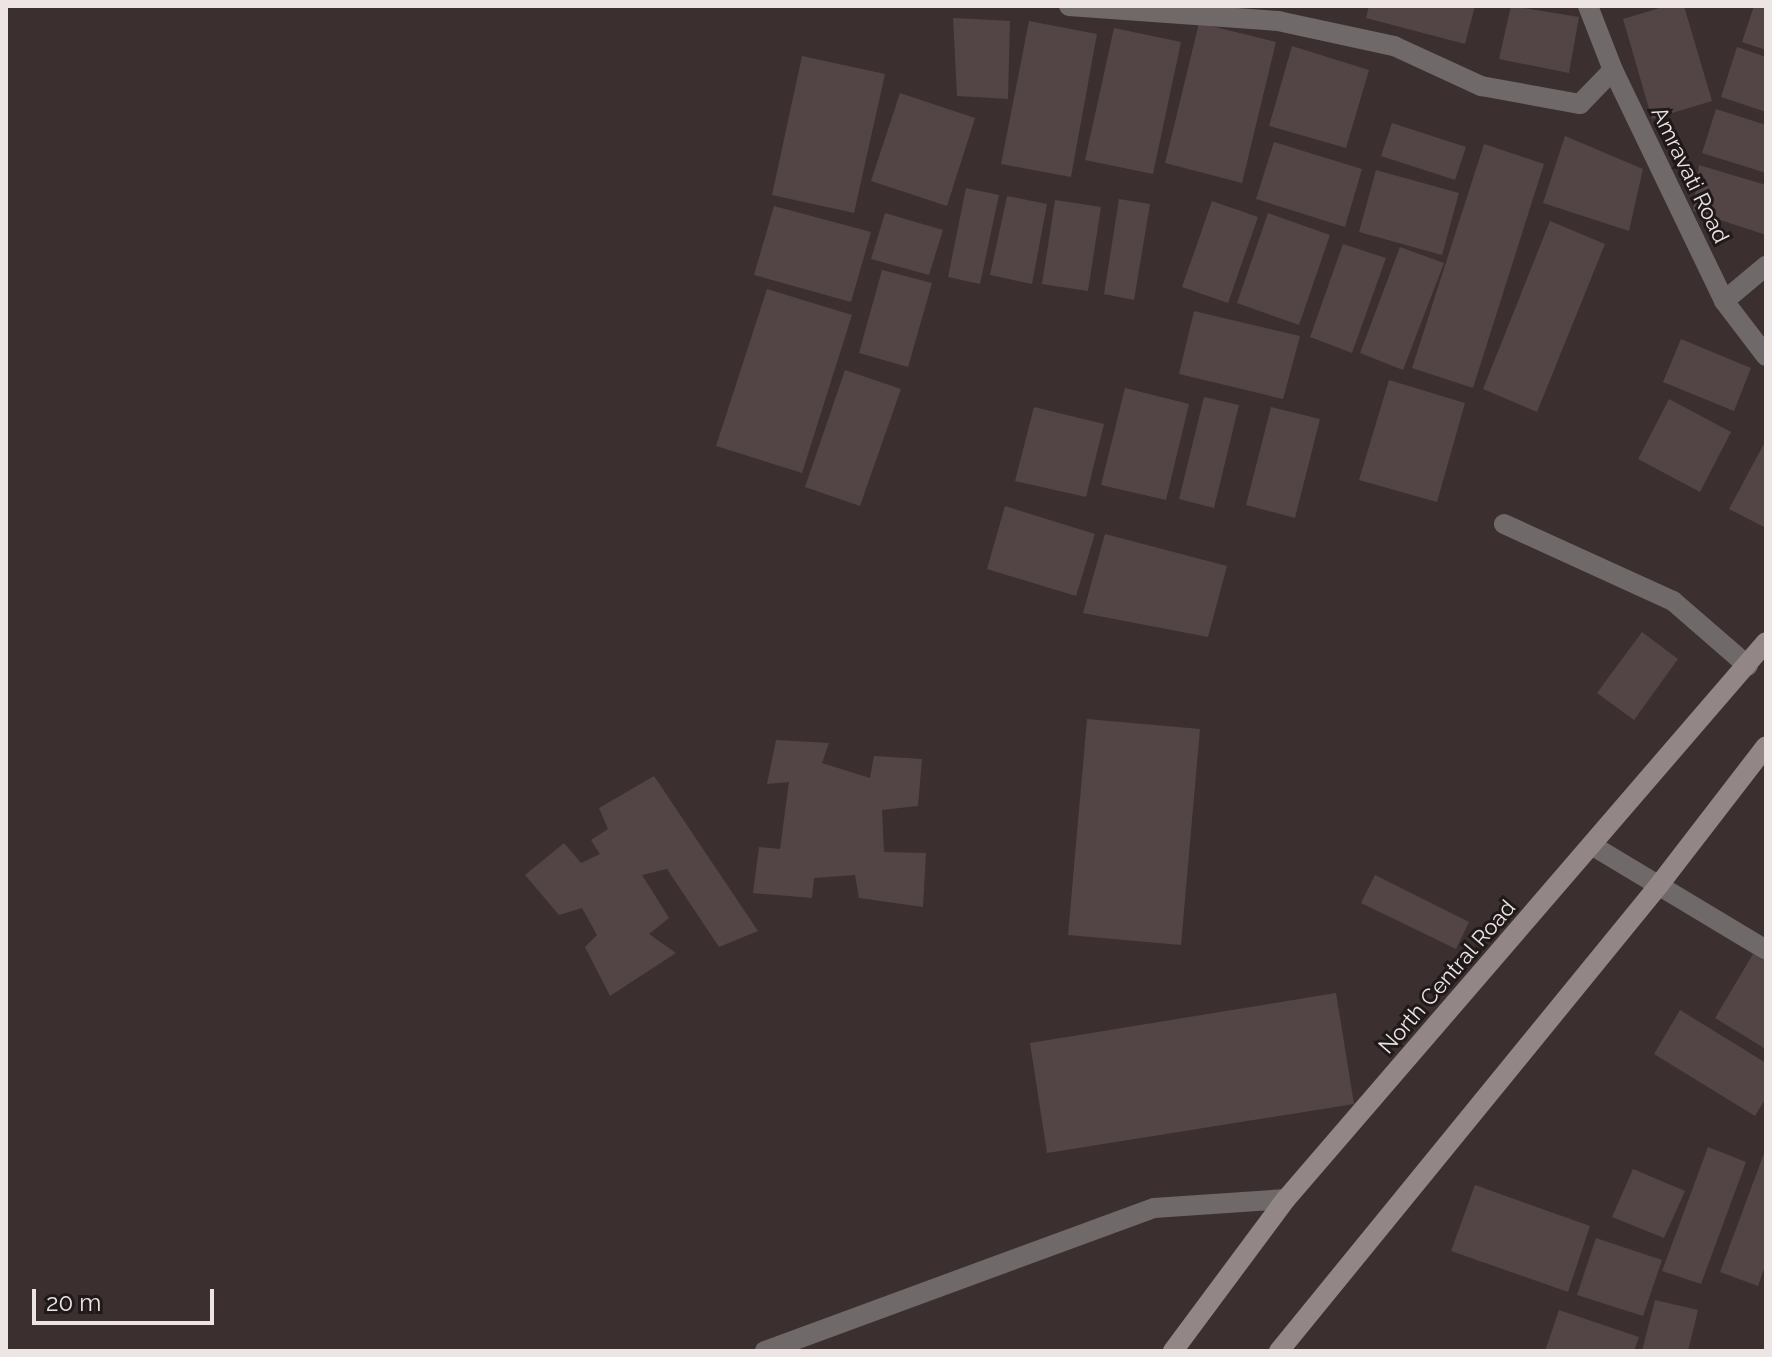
<!DOCTYPE html>
<html>
<head>
<meta charset="utf-8">
<style>
	body { margin:0 }
	#map { position:relative; width:1772px; height:1357px; overflow:hidden; background:#3c2f2f; font-family:Raleway,sans-serif }
	div>[style] { position:absolute }
	.building>* { inset:0; background:#534545 }
	.service>* { height:20px; margin:-10px; padding:0 10px; transform-origin:10px; border-radius:10px; background:#706969 }
	.minor>* { height:20px; margin:-10px; padding:0 10px; transform-origin:10px; border-radius:10px; background:#706969 }
	.secondary>* { height:20px; margin:-10px; padding:0 10px; transform-origin:10px; border-radius:10px; background:#928786 }
	span { translate:-50% -50%; white-space:nowrap; text-align:center; line-height:1.15; -webkit-text-stroke:6px #1f1919; paint-order:stroke }
	.street-label { font-size:22px; color:#ede4e4 }
	.frame { position:absolute; inset:0; border:8px solid #ede4e4; pointer-events:none }
	.scale { position:absolute; left:32px; top:1289px; width:182px; height:36px; box-sizing:border-box; border:4px solid #ede4e4; border-top:0; padding-left:10px; font-size:24px; line-height:28px; white-space:nowrap; color:#ede4e4; -webkit-text-stroke:6px #1f1919; paint-order:stroke }
</style>
</head>
<body>
<div id="map">
	<div class="building">
		<i style="clip-path:polygon(1369px 6px,1475px 6px,1465px 44px,1366px 18px)"></i>
		<i style="clip-path:polygon(1511px 6px,1579px 17px,1569px 73px,1499px 59px)"></i>
		<i style="clip-path:polygon(1666px 6px,1684px 6px,1712px 101px,1652px 119px,1623px 19px)"></i>
		<i style="clip-path:polygon(1754px 6px,1766px 6px,1766px 50px,1742px 42px)"></i>
		<i style="clip-path:polygon(953px 18px,1010px 21px,1008px 99px,957px 96px)"></i>
		<i style="clip-path:polygon(1029px 21px,1097px 34px,1071px 177px,1001px 164px)"></i>
		<i style="clip-path:polygon(1199px 23px,1276px 42px,1242px 183px,1165px 163px)"></i>
		<i style="clip-path:polygon(1114px 28px,1181px 42px,1153px 174px,1085px 160px)"></i>
		<i style="clip-path:polygon(1292px 46px,1369px 70px,1346px 148px,1269px 126px)"></i>
		<i style="clip-path:polygon(1737px 47px,1766px 57px,1766px 112px,1721px 97px)"></i>
		<i style="clip-path:polygon(802px 56px,885px 74px,854px 213px,772px 195px)"></i>
		<i style="clip-path:polygon(900px 93px,975px 118px,947px 206px,871px 181px)"></i>
		<i style="clip-path:polygon(1716px 109px,1766px 125px,1766px 173px,1702px 153px)"></i>
		<i style="clip-path:polygon(1392px 123px,1466px 147px,1455px 180px,1381px 156px)"></i>
		<i style="clip-path:polygon(1565px 136px,1643px 169px,1629px 231px,1543px 203px)"></i>
		<i style="clip-path:polygon(1274px 142px,1362px 169px,1345px 227px,1256px 199px)"></i>
		<i style="clip-path:polygon(1484px 144px,1544px 164px,1473px 388px,1412px 368px)"></i>
		<i style="clip-path:polygon(1699px 165px,1766px 185px,1766px 235px,1693px 211px)"></i>
		<i style="clip-path:polygon(1376px 170px,1459px 193px,1442px 255px,1359px 232px)"></i>
		<i style="clip-path:polygon(966px 188px,999px 195px,980px 284px,948px 277px)"></i>
		<i style="clip-path:polygon(1007px 196px,1047px 204px,1032px 284px,990px 275px)"></i>
		<i style="clip-path:polygon(1119px 199px,1150px 204px,1134px 300px,1104px 294px)"></i>
		<i style="clip-path:polygon(1055px 200px,1101px 207px,1088px 291px,1042px 284px)"></i>
		<i style="clip-path:polygon(1212px 201px,1258px 217px,1228px 303px,1182px 287px)"></i>
		<i style="clip-path:polygon(774px 206px,871px 232px,851px 302px,754px 275px)"></i>
		<i style="clip-path:polygon(885px 213px,943px 230px,929px 275px,871px 259px)"></i>
		<i style="clip-path:polygon(1268px 213px,1330px 235px,1299px 325px,1237px 303px)"></i>
		<i style="clip-path:polygon(1550px 221px,1605px 244px,1537px 412px,1483px 389px)"></i>
		<i style="clip-path:polygon(1343px 244px,1386px 258px,1352px 353px,1310px 337px)"></i>
		<i style="clip-path:polygon(1400px 247px,1444px 263px,1403px 370px,1360px 353px)"></i>
		<i style="clip-path:polygon(882px 270px,932px 283px,908px 367px,859px 353px)"></i>
		<i style="clip-path:polygon(767px 289px,852px 315px,802px 473px,716px 446px)"></i>
		<i style="clip-path:polygon(1194px 311px,1300px 336px,1283px 399px,1179px 374px)"></i>
		<i style="clip-path:polygon(1681px 339px,1751px 368px,1734px 411px,1663px 382px)"></i>
		<i style="clip-path:polygon(845px 370px,901px 389px,860px 506px,805px 487px)"></i>
		<i style="clip-path:polygon(1389px 380px,1465px 403px,1437px 502px,1359px 480px)"></i>
		<i style="clip-path:polygon(1125px 388px,1189px 404px,1166px 500px,1101px 485px)"></i>
		<i style="clip-path:polygon(1204px 397px,1239px 405px,1214px 508px,1179px 499px)"></i>
		<i style="clip-path:polygon(1669px 399px,1731px 432px,1700px 492px,1638px 459px)"></i>
		<i style="clip-path:polygon(1034px 407px,1104px 424px,1086px 497px,1015px 481px)"></i>
		<i style="clip-path:polygon(1271px 407px,1320px 419px,1295px 518px,1246px 505px)"></i>
		<i style="clip-path:polygon(1766px 440px,1766px 528px,1729px 509px)"></i>
		<i style="clip-path:polygon(1005px 506px,1095px 534px,1076px 596px,987px 569px)"></i>
		<i style="clip-path:polygon(1105px 534px,1227px 566px,1208px 637px,1083px 613px)"></i>
		<i style="clip-path:polygon(1642px 632px,1678px 659px,1634px 720px,1597px 693px)"></i>
		<i style="clip-path:polygon(1087px 719px,1200px 729px,1181px 945px,1068px 935px)"></i>
		<i style="clip-path:polygon(776px 740px,829px 743px,822px 763px,870px 778px,874px 756px,922px 759px,918px 806px,882px 810px,884px 852px,926px 853px,923px 907px,859px 898px,855px 875px,814px 878px,812px 898px,753px 893px,759px 847px,780px 849px,789px 782px,767px 784px)"></i>
		<i style="clip-path:polygon(654px 776px,758px 931px,719px 947px,667px 869px,642px 875px,669px 918px,649px 934px,676px 953px,610px 996px,585px 947px,597px 935px,582px 908px,559px 915px,525px 875px,564px 843px,581px 863px,600px 854px,591px 840px,608px 829px,599px 808px)"></i>
		<i style="clip-path:polygon(1375px 875px,1469px 922px,1456px 949px,1361px 903px)"></i>
		<i style="clip-path:polygon(1753px 954px,1766px 962px,1764px 1048px,1715px 1018px)"></i>
		<i style="clip-path:polygon(1336px 993px,1354px 1104px,1047px 1153px,1030px 1043px)"></i>
		<i style="clip-path:polygon(1680px 1010px,1766px 1063px,1766px 1098px,1755px 1116px,1654px 1054px)"></i>
		<i style="clip-path:polygon(1708px 1147px,1746px 1162px,1701px 1284px,1662px 1271px)"></i>
		<i style="clip-path:polygon(1766px 1148px,1766px 1263px,1758px 1286px,1720px 1272px)"></i>
		<i style="clip-path:polygon(1633px 1169px,1685px 1191px,1664px 1238px,1612px 1217px)"></i>
		<i style="clip-path:polygon(1475px 1185px,1590px 1226px,1568px 1292px,1451px 1251px)"></i>
		<i style="clip-path:polygon(1596px 1238px,1662px 1260px,1643px 1316px,1577px 1295px)"></i>
		<i style="clip-path:polygon(1655px 1300px,1698px 1310px,1688px 1351px,1642px 1351px)"></i>
		<i style="clip-path:polygon(1559px 1310px,1639px 1337px,1634px 1351px,1545px 1351px)"></i>
	</div>
	<div class="service">
		<i style="left:1504px;top:524px;width:186px;rotate:24.5deg"></i>
		<i style="left:1673px;top:601px;width:99px;rotate:40.9deg"></i>
	</div>
	<div class="minor">
		<i style="left:1069px;top:6px;width:210px;rotate:4.1deg"></i>
		<i style="left:1278px;top:21px;width:119px;rotate:12.2deg"></i>
		<i style="left:1394px;top:46px;width:96px;rotate:24.7deg"></i>
		<i style="left:1481px;top:86px;width:101px;rotate:10.3deg"></i>
		<i style="left:1580px;top:104px;width:47px;rotate:-45.9deg"></i>
		<i style="left:1588px;top:6px;width:69px;rotate:68.7deg"></i>
		<i style="left:1613px;top:70px;width:256px;rotate:64.3deg"></i>
		<i style="left:1724px;top:301px;width:69px;rotate:52.6deg"></i>
		<i style="left:1724px;top:301px;width:55px;rotate:-39.8deg"></i>
		<i style="left:1593px;top:846px;width:202px;rotate:31deg"></i>
		<i style="left:765px;top:1351px;width:414px;rotate:-20.2deg"></i>
		<i style="left:1154px;top:1208px;width:132px;rotate:-3.9deg"></i>
	</div>
	<div class="secondary">
		<i style="left:1173px;top:1351px;width:189px;rotate:-53.4deg"></i>
		<i style="left:1286px;top:1199px;width:735px;rotate:-49.25deg"></i>
		<i style="left:1279px;top:1351px;width:601px;rotate:-50.8deg"></i>
		<i style="left:1659px;top:885px;width:175px;rotate:-52.4deg"></i>
	</div>
	<div class="street-label">
		<span style="left:1690px;top:175px;rotate:64deg">Amravati Road</span>
		<span style="left:1447px;top:977px;rotate:-49deg">North Central Road</span>
	</div>
	<div class="frame"></div>
	<div class="scale">20 m</div>
</div>
</body>
</html>
